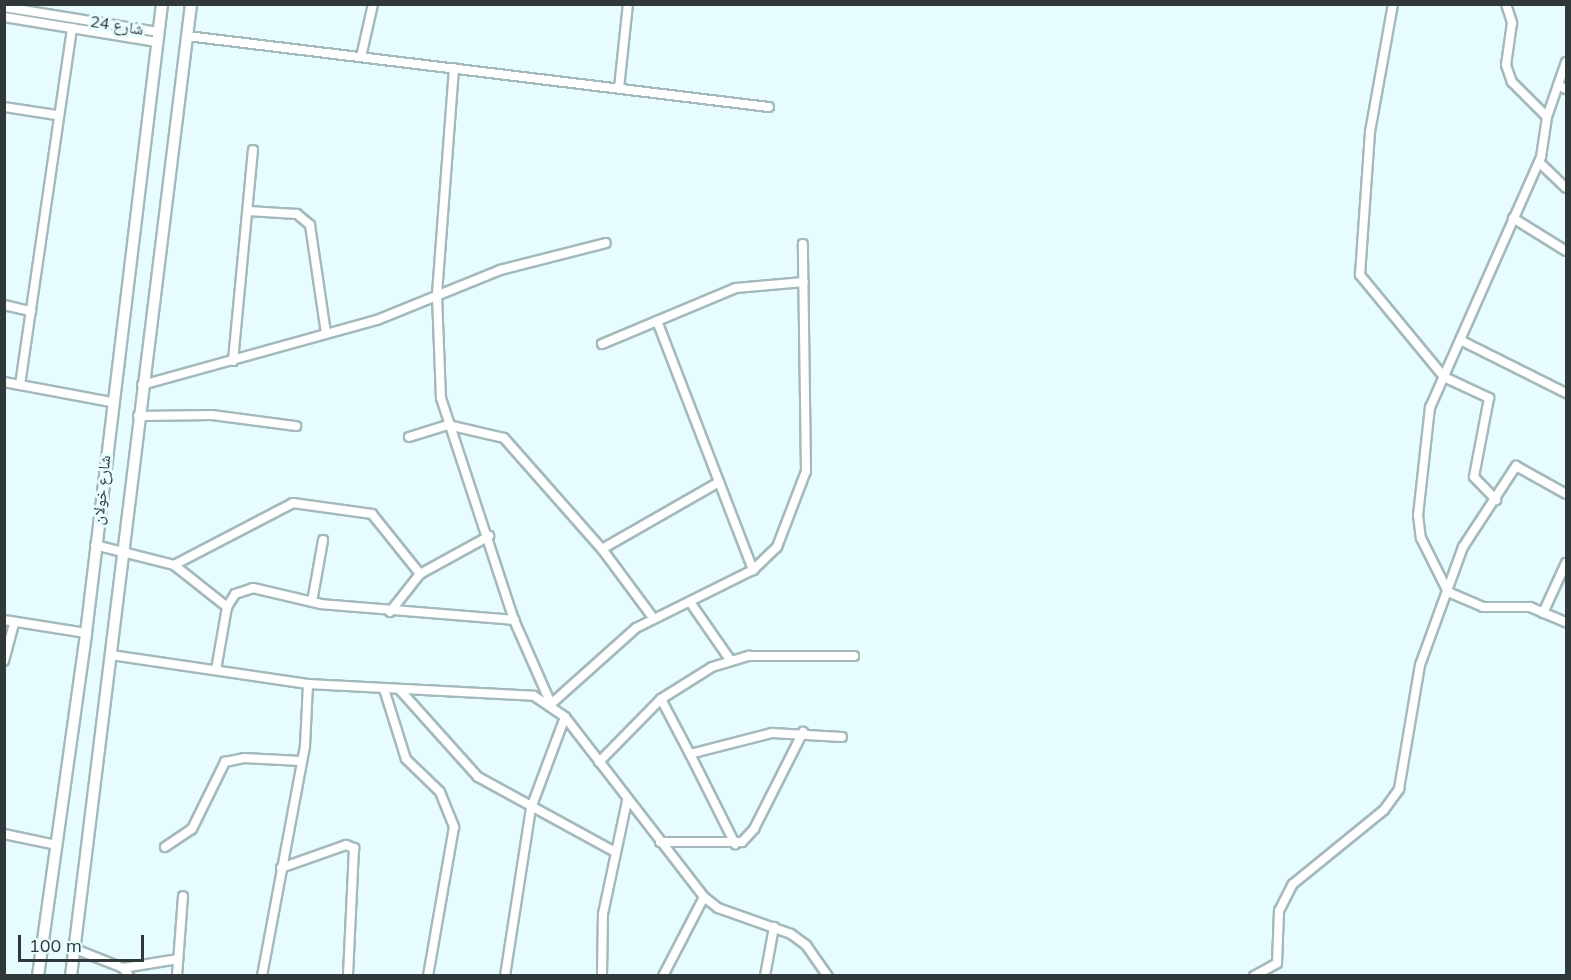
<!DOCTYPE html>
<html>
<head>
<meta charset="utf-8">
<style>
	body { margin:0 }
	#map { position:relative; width:1571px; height:980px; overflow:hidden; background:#e6fcff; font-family:Mulish,"Noto Naskh Arabic",sans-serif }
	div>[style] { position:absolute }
	.roads { filter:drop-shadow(2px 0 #a4b9bc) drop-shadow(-2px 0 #a4b9bc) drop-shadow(0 2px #a4b9bc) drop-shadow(0 -2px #a4b9bc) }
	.minor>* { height:8px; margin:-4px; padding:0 4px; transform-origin:4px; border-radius:4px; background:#fff }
	.major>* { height:10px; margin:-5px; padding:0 5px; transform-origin:5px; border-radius:5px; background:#fff }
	span { translate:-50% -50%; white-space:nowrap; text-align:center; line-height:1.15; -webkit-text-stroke:6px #e6fcff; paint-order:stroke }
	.street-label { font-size:16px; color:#303839 }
	.frame { position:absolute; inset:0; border:6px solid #303839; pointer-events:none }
	.scale { position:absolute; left:18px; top:935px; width:126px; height:27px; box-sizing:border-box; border:3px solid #303839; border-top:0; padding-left:8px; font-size:18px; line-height:21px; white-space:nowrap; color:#303839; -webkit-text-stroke:4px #e6fcff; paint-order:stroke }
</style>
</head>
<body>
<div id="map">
	<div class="roads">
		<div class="minor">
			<i style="left:1393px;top:4px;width:130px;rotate:100.2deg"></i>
			<i style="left:1370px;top:132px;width:143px;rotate:94deg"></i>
			<i style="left:1360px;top:275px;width:132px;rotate:50.5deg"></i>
			<i style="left:1444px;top:377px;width:50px;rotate:25deg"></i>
			<i style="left:1489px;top:398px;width:80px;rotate:100.8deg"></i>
			<i style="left:1474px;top:477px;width:32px;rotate:46deg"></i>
			<i style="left:1506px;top:4px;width:20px;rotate:72deg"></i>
			<i style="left:1512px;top:23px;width:42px;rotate:98.1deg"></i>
			<i style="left:1506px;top:65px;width:18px;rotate:71deg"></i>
			<i style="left:1512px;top:82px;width:49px;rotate:45deg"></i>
			<i style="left:4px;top:7px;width:157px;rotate:9.2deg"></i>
			<i style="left:4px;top:17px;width:155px;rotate:9.3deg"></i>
			<i style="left:187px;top:36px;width:586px;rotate:6.96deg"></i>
			<i style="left:361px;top:57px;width:54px;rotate:-77.2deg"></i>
			<i style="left:1566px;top:62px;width:58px;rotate:109.1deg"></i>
			<i style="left:1547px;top:117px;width:40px;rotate:98.5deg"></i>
			<i style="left:1541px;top:157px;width:274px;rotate:113.9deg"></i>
			<i style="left:1430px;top:407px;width:109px;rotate:96.3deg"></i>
			<i style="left:1418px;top:515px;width:23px;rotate:83deg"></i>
			<i style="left:1421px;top:538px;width:60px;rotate:63.4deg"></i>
			<i style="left:1448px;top:592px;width:38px;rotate:23deg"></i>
			<i style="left:1483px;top:607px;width:47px"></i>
			<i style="left:1530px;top:607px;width:39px;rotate:23deg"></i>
			<i style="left:454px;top:68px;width:228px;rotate:94.3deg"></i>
			<i style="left:437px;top:295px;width:103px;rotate:87.8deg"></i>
			<i style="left:441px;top:398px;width:234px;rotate:71.8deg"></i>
			<i style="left:514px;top:620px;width:92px;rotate:66.2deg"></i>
			<i style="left:1558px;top:85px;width:9px;rotate:27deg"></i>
			<i style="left:619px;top:88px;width:84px;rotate:-83.9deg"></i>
			<i style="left:4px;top:107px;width:54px;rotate:8.6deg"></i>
			<i style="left:1539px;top:162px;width:37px;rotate:44deg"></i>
			<i style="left:248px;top:211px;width:49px;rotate:3.5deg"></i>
			<i style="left:297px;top:214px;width:17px;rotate:40deg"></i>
			<i style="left:310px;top:225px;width:109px;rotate:81.6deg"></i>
			<i style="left:1513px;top:218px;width:62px;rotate:31.9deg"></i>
			<i style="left:4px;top:305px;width:28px;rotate:13deg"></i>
			<i style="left:657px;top:321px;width:267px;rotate:68.9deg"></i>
			<i style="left:1460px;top:340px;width:119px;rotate:26.6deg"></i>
			<i style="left:602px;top:344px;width:145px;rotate:-22.7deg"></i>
			<i style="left:736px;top:288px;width:68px;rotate:-5deg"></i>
			<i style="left:233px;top:361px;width:212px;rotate:-84.6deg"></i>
			<i style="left:4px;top:382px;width:109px;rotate:10.6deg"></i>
			<i style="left:20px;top:385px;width:361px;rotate:-81.7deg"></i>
			<i style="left:142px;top:385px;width:244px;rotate:-15.5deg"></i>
			<i style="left:377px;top:320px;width:133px;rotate:-22.1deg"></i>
			<i style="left:500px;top:270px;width:109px;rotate:-14.3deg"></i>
			<i style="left:138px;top:416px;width:74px;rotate:-0.8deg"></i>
			<i style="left:212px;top:415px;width:85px;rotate:7.5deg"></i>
			<i style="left:409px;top:437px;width:41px;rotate:-17.1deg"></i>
			<i style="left:448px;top:425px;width:57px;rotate:13.1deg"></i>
			<i style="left:504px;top:438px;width:148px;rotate:48.6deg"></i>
			<i style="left:602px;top:549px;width:87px;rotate:53.4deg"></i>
			<i style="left:95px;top:545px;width:81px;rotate:14.2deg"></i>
			<i style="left:174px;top:565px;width:68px;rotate:38.4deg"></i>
			<i style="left:602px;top:549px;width:135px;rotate:-29.8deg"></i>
			<i style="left:174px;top:565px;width:134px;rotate:-27.5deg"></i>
			<i style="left:293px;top:503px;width:80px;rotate:7.9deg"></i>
			<i style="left:372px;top:514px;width:77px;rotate:51.3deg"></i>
			<i style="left:312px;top:602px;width:63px;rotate:-79.9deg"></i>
			<i style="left:690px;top:602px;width:72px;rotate:55.2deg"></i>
			<i style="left:390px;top:612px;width:48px;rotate:-51.7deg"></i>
			<i style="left:420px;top:574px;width:79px;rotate:-28.8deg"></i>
			<i style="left:1543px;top:613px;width:55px;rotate:-65.3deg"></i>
			<i style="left:4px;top:620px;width:83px;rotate:9deg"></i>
			<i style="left:111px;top:655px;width:199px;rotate:8.4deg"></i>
			<i style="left:308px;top:684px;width:226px;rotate:3deg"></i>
			<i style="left:534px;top:696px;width:37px;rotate:34deg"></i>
			<i style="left:565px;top:717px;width:227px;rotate:52.3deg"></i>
			<i style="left:704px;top:897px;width:18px;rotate:38deg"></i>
			<i style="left:718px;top:908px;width:77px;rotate:19.6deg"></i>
			<i style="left:791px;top:934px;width:19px;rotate:36deg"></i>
			<i style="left:806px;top:945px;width:38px;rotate:55deg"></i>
			<i style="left:4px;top:661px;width:39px;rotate:-75deg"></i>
			<i style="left:216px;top:670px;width:64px;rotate:-80.1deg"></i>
			<i style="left:227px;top:607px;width:15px;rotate:-58deg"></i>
			<i style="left:235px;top:594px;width:19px;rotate:-18deg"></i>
			<i style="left:253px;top:588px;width:70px;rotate:13.2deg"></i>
			<i style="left:321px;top:604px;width:194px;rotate:4.7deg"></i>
			<i style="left:384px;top:689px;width:73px;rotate:72.6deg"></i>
			<i style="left:406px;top:759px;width:47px;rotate:44.1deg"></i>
			<i style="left:440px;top:792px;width:38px;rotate:68deg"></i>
			<i style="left:454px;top:827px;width:151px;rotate:99.9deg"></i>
			<i style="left:400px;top:690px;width:117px;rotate:48.1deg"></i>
			<i style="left:478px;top:777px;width:156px;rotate:28.7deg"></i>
			<i style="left:661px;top:699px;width:62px;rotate:62.2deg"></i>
			<i style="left:690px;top:754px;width:85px;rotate:-14.4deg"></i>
			<i style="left:772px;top:733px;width:70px;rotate:3.3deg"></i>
			<i style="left:551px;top:704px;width:114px;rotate:-41.8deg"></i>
			<i style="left:636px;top:628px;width:131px;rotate:-26.4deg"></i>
			<i style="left:753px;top:570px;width:33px;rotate:-44deg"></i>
			<i style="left:777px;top:547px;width:81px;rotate:-69.1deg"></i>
			<i style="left:806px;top:471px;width:227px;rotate:-90.8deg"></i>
			<i style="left:690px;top:754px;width:101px;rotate:63.4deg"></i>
			<i style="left:599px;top:762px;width:88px;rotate:-45.5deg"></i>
			<i style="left:661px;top:699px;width:60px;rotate:-32.1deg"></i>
			<i style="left:712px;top:667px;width:39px;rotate:-17deg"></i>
			<i style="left:749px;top:656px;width:105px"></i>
			<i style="left:4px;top:834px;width:53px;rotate:11.9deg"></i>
			<i style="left:660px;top:842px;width:82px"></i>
			<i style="left:742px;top:842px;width:18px;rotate:-47deg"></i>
			<i style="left:754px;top:829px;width:109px;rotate:-63.2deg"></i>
			<i style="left:165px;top:847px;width:32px;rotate:-34deg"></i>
			<i style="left:192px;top:829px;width:75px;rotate:-63.8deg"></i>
			<i style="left:225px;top:762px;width:19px;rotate:-12deg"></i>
			<i style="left:244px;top:758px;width:57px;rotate:3deg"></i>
			<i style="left:281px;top:868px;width:69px;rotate:-19.5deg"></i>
			<i style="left:346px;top:845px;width:9px;rotate:21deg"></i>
			<i style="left:354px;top:848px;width:128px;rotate:92.7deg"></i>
			<i style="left:75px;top:949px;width:52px;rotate:21.6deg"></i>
			<i style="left:123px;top:968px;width:10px;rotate:53deg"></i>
			<i style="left:123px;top:968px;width:56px;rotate:-9.3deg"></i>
			<i style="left:177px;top:976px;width:80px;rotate:-85.7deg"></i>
			<i style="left:262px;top:976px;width:234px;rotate:-79.4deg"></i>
			<i style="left:305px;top:746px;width:62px;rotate:-87.2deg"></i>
			<i style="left:505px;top:976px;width:170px;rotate:-81.2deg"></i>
			<i style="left:531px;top:808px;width:97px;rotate:-69.5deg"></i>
			<i style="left:602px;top:976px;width:62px;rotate:-89.1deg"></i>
			<i style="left:603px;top:914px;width:116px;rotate:-78deg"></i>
			<i style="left:663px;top:976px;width:89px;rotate:-62.6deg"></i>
			<i style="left:765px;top:976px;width:50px;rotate:-79.6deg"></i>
			<i style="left:1254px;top:976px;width:26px;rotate:-29deg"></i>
			<i style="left:1277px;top:963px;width:52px;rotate:-87.8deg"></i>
			<i style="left:1279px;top:911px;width:30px;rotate:-63deg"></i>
			<i style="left:1293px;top:884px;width:117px;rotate:-39.1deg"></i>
			<i style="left:1384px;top:810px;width:26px;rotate:-54deg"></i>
			<i style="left:1399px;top:789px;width:126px;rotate:-80.4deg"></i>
			<i style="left:1420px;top:665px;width:126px;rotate:-70deg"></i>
			<i style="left:1463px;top:547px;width:97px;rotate:-56.8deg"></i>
			<i style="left:1516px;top:466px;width:57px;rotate:29.2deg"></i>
		</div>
		<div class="major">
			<i style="left:38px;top:976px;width:346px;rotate:-82deg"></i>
			<i style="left:86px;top:633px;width:634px;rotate:-83.11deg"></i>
			<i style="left:71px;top:976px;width:979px;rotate:-82.96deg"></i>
		</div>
	</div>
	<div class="street-label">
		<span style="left:117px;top:25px;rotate:9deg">شارع 24</span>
		<span style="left:101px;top:490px;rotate:-84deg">شارع خولان</span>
	</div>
	<div class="frame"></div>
	<div class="scale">100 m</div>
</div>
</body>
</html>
